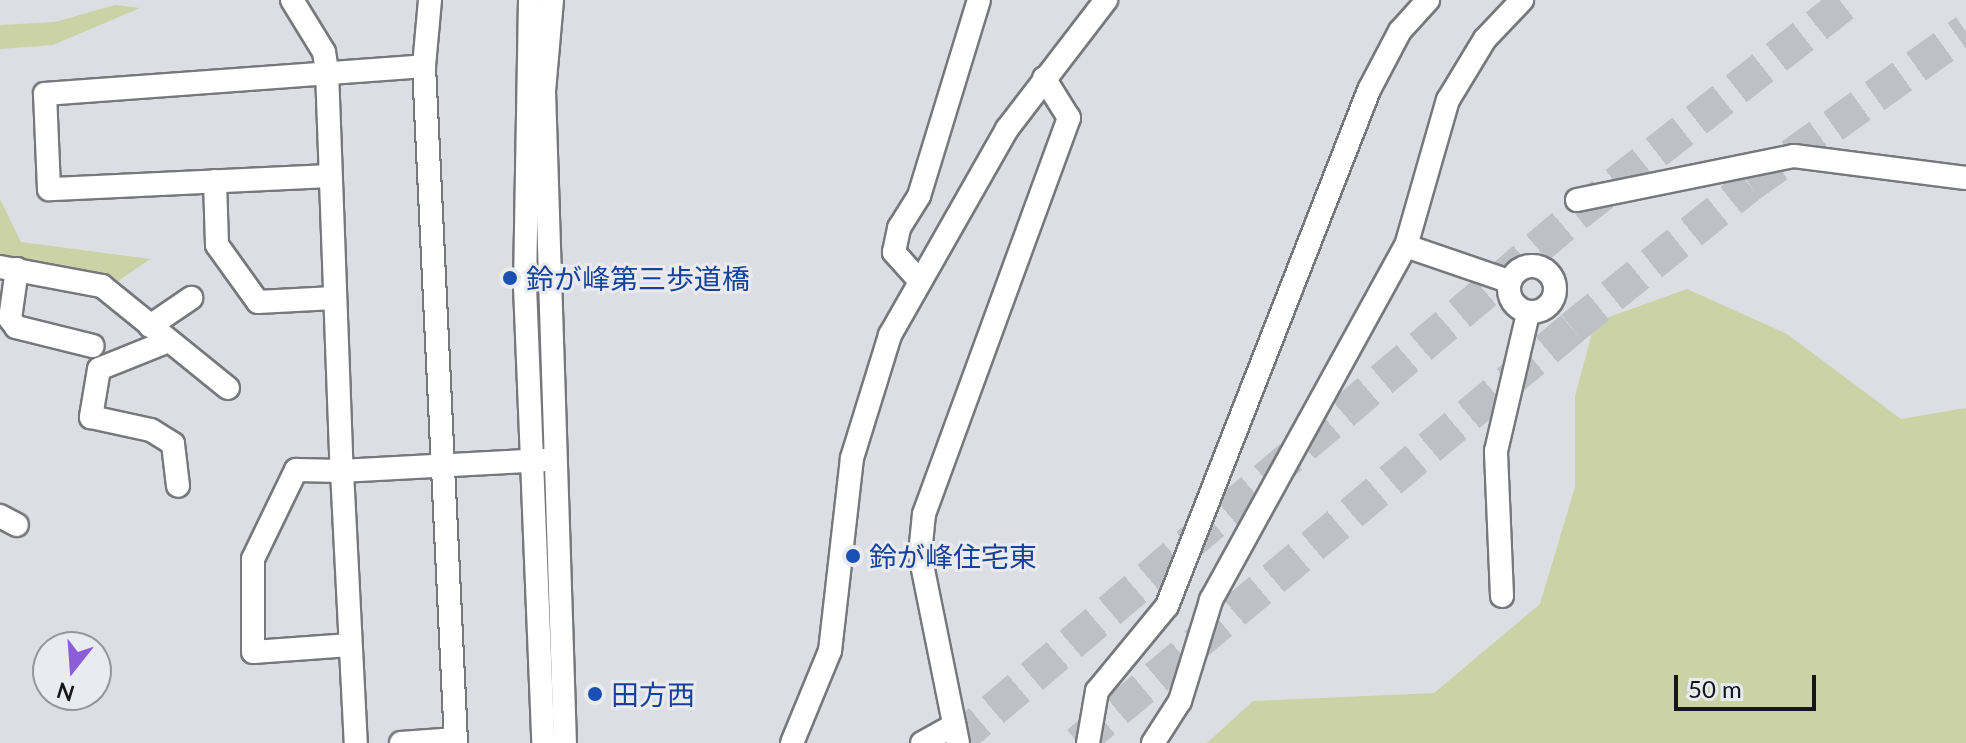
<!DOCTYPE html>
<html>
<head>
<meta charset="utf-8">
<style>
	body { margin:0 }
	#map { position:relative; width:1966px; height:743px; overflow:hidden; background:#dddee3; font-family:Lato,"Noto Sans JP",sans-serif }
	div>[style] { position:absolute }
	.green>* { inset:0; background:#cbd2a6 }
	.highway-tunnel>* { height:34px; margin-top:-17px; transform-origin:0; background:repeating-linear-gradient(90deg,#bfc0c5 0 34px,transparent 0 51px) }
	.roads { filter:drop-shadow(2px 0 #77787c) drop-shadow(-2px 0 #77787c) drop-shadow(0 2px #77787c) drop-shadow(0 -2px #77787c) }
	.minor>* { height:22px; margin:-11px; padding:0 11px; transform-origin:11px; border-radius:11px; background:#fff }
	.minor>.ring { margin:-11px; padding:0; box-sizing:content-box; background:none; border:22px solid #fff; border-radius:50% }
	.dots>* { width:22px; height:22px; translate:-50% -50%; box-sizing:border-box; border:4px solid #eaebf1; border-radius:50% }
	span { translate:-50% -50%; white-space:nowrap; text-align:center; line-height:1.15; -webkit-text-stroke:6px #eaebf1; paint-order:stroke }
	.transit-label { font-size:28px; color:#164399 }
	.left { translate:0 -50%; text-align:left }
	.north { position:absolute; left:32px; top:631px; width:80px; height:80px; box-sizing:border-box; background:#eaebf1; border:2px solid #95969a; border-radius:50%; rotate:197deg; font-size:22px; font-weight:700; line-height:32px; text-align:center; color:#161618 }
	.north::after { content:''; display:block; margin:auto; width:28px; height:36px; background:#8b5ed8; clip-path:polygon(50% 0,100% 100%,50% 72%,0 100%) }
	.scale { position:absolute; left:1674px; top:675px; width:142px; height:36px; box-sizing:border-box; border:4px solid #161618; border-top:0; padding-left:10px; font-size:24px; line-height:28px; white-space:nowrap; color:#161618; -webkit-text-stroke:6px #eaebf1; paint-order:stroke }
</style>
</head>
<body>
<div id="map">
	<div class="green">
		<i style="clip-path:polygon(115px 5px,140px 8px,53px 45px,0 49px,0 25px,55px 22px)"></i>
		<i style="clip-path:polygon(0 199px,21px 242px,150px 259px,114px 284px,0 261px)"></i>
		<i style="clip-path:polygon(1687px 289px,1787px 334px,1901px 419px,1966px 408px,1966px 743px,1207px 743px,1253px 701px,1434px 693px,1540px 604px,1575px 487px,1575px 396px,1595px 322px)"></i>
	</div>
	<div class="highway-tunnel">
		<i style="left:954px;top:743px;width:816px;rotate:-40.33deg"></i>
		<i style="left:1576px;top:215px;width:347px;rotate:-38.2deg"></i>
		<i style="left:1078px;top:743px;width:645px;rotate:-40.03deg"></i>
		<i style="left:1572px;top:328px;width:228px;rotate:-38.8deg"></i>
		<i style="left:1750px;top:185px;width:265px;rotate:-35.5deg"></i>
	</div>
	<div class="roads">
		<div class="minor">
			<i style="left:292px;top:0;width:61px;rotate:58.4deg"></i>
			<i style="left:324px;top:52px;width:19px;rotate:81deg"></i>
			<i style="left:327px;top:71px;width:400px;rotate:87.9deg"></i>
			<i style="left:342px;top:471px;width:206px;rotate:-3.1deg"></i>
			<i style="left:430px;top:0;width:66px;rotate:95.2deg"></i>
			<i style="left:424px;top:66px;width:678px;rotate:87.29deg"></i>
			<i style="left:530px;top:0;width:286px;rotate:91deg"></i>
			<i style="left:525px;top:286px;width:457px;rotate:87.7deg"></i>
			<i style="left:552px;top:0;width:91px;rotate:95deg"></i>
			<i style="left:544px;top:91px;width:652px;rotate:88.16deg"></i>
			<i style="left:329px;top:176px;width:280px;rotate:177.3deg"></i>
			<i style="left:49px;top:189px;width:95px;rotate:-92.4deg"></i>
			<i style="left:45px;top:94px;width:380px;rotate:-4.2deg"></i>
			<i style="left:215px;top:181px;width:64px;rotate:88.2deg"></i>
			<i style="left:217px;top:245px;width:70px;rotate:54.3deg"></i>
			<i style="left:258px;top:302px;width:76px;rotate:-3deg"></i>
			<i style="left:1577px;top:200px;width:221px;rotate:-11.5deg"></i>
			<i style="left:1794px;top:156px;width:173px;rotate:7.3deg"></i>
			<i style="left:1406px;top:246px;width:108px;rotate:18.9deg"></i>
			<i class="ring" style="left:1509px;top:266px;width:24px;height:24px"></i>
			<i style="left:0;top:267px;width:104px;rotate:10.6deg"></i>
			<i style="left:102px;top:286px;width:162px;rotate:39deg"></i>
			<i style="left:17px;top:269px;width:50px;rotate:98deg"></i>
			<i style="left:10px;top:319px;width:10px;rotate:53deg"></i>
			<i style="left:16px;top:327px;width:79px;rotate:13.9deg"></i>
			<i style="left:918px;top:279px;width:36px;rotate:-132deg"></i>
			<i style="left:894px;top:252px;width:25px;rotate:-78deg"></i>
			<i style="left:899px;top:228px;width:38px;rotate:-58deg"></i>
			<i style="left:919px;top:196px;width:205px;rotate:-73deg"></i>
			<i style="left:150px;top:326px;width:50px;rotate:-34.3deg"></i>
			<i style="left:166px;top:342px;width:72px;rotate:158.1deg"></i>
			<i style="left:99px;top:369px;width:49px;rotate:99.5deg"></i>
			<i style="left:91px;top:417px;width:61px;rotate:12.2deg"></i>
			<i style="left:151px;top:430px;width:26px;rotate:32deg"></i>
			<i style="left:173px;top:444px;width:42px;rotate:83.2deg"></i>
			<i style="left:0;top:516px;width:19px;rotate:28deg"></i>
			<i style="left:1502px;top:596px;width:145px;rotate:-92.4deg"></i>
			<i style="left:1496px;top:451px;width:142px;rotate:-76.9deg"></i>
			<i style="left:350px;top:645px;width:97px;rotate:175.9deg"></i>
			<i style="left:253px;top:652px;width:93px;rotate:-90deg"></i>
			<i style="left:253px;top:559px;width:99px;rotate:-64.2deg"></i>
			<i style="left:296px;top:470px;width:46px;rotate:1.2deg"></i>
			<i style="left:342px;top:471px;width:272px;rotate:87.1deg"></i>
			<i style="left:401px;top:743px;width:55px;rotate:-4.2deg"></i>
			<i style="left:792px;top:743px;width:100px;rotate:-67.6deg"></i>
			<i style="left:830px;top:651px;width:194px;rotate:-83.5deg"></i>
			<i style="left:852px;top:458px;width:129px;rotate:-72.8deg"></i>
			<i style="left:890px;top:335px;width:237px;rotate:-60.4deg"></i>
			<i style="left:1007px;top:129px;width:163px;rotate:-52.5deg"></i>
			<i style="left:922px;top:743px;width:37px;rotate:-29deg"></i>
			<i style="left:958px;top:743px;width:193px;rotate:-101.4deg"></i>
			<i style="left:920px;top:554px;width:40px;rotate:-84.3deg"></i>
			<i style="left:924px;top:514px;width:422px;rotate:-69.9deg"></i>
			<i style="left:1069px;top:118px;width:47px;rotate:-122deg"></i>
			<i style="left:1088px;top:743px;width:53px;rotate:-80.2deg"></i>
			<i style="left:1097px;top:691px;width:110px;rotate:-50.5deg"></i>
			<i style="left:1167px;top:606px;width:554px;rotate:-68.62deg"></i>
			<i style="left:1369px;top:90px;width:67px;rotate:-62.3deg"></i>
			<i style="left:1400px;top:31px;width:42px;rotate:-47.9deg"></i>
			<i style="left:1153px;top:743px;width:50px;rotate:-57.3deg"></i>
			<i style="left:1180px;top:701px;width:106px;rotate:-72.9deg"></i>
			<i style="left:1211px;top:600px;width:404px;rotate:-61.2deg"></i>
			<i style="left:1406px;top:246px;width:152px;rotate:-74deg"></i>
			<i style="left:1448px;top:100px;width:71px;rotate:-58.8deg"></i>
			<i style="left:1485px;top:39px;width:54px;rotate:-46.5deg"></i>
		</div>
	</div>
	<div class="dots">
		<i style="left:510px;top:278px;background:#1a4fb4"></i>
		<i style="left:853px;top:556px;background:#1a4fb4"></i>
		<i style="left:595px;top:694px;background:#1a4fb4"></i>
	</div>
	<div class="transit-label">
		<span class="left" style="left:526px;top:278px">鈴が峰第三歩道橋</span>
		<span class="left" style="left:869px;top:556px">鈴が峰住宅東</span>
		<span class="left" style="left:611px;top:694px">田方西</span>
	</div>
	<div class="north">N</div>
	<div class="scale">50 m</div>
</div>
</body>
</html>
